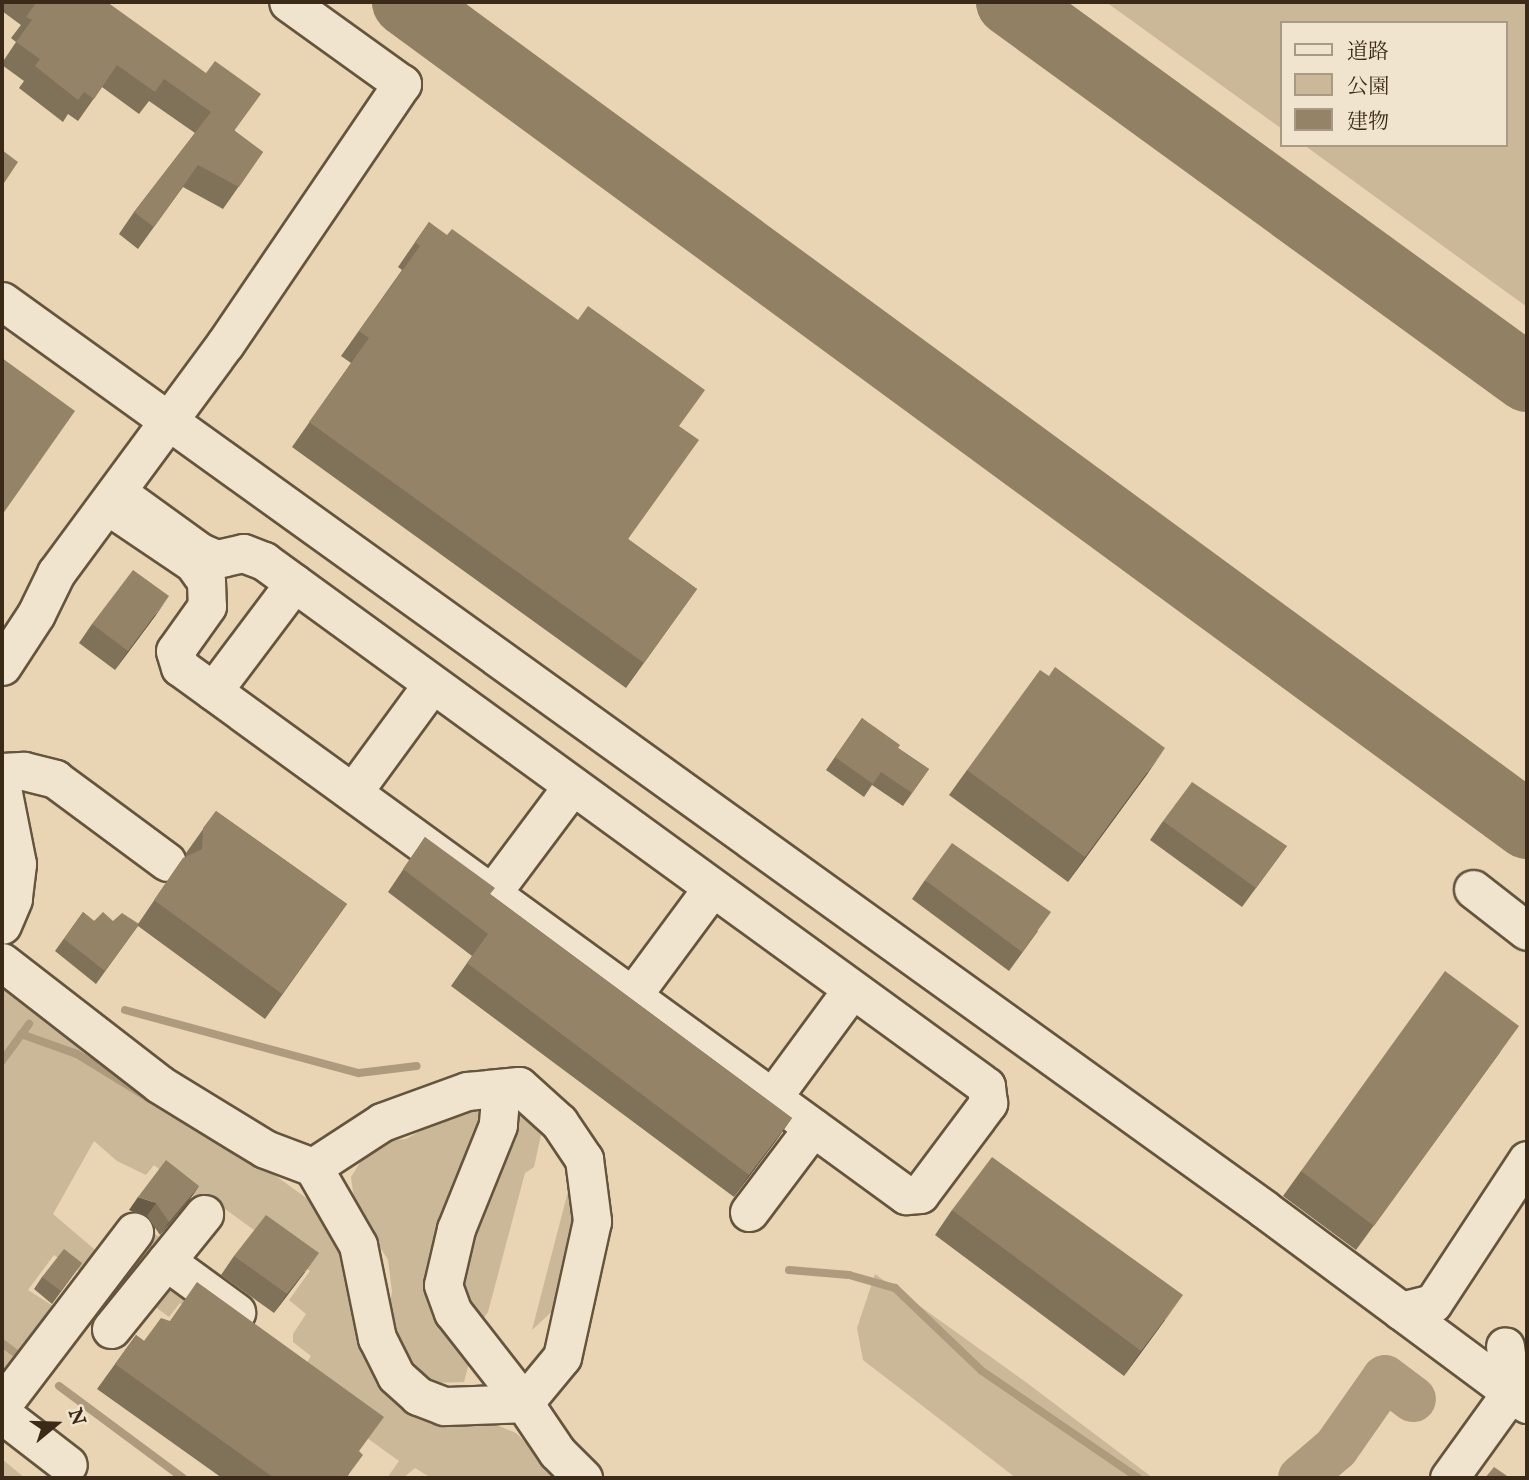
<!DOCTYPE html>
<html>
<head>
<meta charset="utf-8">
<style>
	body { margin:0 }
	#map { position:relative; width:1529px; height:1480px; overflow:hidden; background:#e9d5b3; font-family:"IM FELL English","Noto Serif JP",serif }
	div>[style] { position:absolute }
	.green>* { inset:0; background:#cbb898 }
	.stream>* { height:8px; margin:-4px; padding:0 4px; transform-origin:4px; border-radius:4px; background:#ae9b7e }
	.river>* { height:46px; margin:-23px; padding:0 23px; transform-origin:23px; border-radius:23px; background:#ae9b7e }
	.taxiway>* { height:68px; margin:-34px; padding:0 34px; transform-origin:34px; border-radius:34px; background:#928065 }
	.roads { filter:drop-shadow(2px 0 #66553e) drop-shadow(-2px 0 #66553e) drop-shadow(0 2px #66553e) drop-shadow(0 -2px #66553e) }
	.minor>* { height:37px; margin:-18.5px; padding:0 18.5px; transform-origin:18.5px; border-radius:18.5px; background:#f1e4ce }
	.wall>* { inset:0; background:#807159 }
	.shaded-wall>* { inset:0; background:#685c49 }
	.building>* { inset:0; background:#958368 }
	span { translate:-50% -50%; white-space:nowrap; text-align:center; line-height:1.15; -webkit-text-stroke:5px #f1e4ce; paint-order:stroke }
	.frame { position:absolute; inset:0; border:4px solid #3b2a17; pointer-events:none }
	.legend { position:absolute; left:1280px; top:21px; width:228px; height:126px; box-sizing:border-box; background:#f1e4ce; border:2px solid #a89a85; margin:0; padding:9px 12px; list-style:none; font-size:21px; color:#3b2a17 }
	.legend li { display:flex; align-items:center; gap:14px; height:35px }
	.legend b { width:35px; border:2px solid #a89a85 }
	.north { position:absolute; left:21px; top:1389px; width:70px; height:70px; -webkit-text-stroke:5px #f1e4ce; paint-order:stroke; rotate:71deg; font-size:19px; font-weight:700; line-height:28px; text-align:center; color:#3b2a17 }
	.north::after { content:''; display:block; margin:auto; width:24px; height:32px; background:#3b2a17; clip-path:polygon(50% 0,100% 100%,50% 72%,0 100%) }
</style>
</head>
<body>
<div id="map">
	<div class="green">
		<i style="clip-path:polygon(1106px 2px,1527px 2px,1527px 307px,1304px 145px,1506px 145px,1506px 23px,1282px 23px,1282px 129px)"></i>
		<i style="clip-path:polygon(14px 987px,323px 1210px,340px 1244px,377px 1372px,395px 1401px,435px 1418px,491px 1423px,516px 1433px,562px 1478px,431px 1478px,415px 1468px,403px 1478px,387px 1478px,399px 1461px,180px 1303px,169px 1317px,154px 1306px,173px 1285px,302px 1370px,311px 1356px,293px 1342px,293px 1334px,306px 1314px,289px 1300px,310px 1271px,206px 1195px,135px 1278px,130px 1272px,135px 1260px,155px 1234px,165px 1241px,195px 1198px,154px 1165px,146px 1175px,117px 1161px,94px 1141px,53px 1214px,100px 1254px,85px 1275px,54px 1255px,28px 1290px,61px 1311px,2px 1384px,2px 988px)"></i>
		<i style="clip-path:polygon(489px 1099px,447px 1223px,473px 1348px,464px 1382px,432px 1383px,406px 1369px,387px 1320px,392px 1292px,388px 1260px,355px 1207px,351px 1177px,364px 1156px,380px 1141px,406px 1139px,461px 1108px)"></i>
		<i style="clip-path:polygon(514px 1104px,528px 1114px,541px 1135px,534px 1167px,525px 1173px,488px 1312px,481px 1322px,469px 1320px,455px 1274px)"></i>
		<i style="clip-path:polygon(573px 1172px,581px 1210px,558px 1306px,532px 1330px)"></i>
		<i style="clip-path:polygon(875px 1274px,1027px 1383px,1153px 1478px,1016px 1478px,863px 1360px,857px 1328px)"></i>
		<i style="clip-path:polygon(2px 1459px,25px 1478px,2px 1478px)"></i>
	</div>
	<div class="stream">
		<i style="left:125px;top:1010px;width:242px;rotate:15.1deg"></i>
		<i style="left:359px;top:1073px;width:58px;rotate:-6.9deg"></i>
		<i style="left:21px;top:1034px;width:59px;rotate:19.7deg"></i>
		<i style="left:77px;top:1054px;width:86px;rotate:31.7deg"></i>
		<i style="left:2px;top:1061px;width:46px;rotate:-53.9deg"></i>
		<i style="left:789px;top:1270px;width:60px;rotate:4.8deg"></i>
		<i style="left:849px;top:1275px;width:48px;rotate:15.8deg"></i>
		<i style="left:895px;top:1288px;width:120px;rotate:43.7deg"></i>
		<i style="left:982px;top:1371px;width:189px;rotate:34.4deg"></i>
		<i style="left:2px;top:1343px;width:15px;rotate:37deg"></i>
		<i style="left:59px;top:1386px;width:154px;rotate:36.6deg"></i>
	</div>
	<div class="river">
		<i style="left:1301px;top:1478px;width:46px;rotate:-40.6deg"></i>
		<i style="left:1336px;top:1448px;width:85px;rotate:-55deg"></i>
		<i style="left:1385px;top:1378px;width:35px;rotate:37deg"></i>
	</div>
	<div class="taxiway">
		<i style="left:406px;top:2px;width:1391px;rotate:36.28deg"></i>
		<i style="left:1010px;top:2px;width:639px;rotate:36.03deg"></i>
	</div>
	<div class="roads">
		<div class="minor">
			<i style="left:2px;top:301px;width:1555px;rotate:35.73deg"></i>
			<i style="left:1264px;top:1209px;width:327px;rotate:36.6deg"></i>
			<i style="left:107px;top:505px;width:104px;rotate:34deg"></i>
			<i style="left:193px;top:563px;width:22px;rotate:54deg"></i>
			<i style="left:206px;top:581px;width:25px;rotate:88deg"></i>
			<i style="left:207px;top:606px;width:55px;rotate:125.4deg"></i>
			<i style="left:175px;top:651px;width:17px;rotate:73deg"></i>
			<i style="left:180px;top:667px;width:898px;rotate:36.03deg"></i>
			<i style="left:906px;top:1195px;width:14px;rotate:-4deg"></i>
			<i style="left:920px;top:1194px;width:114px;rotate:-53.2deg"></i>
			<i style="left:988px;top:1103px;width:17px;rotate:-97deg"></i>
			<i style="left:986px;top:1086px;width:893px;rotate:-143.98deg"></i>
			<i style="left:264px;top:561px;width:22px;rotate:-159deg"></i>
			<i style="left:243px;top:553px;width:28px;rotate:167deg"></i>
			<i style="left:216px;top:559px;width:17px;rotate:-156deg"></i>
			<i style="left:200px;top:552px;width:102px;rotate:-144.1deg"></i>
			<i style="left:2px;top:666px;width:62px;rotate:-56.8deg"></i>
			<i style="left:36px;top:614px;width:46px;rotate:-64deg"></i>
			<i style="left:56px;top:573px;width:285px;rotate:-53.6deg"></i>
			<i style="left:225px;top:344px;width:315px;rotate:-55.8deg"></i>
			<i style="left:402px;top:84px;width:140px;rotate:-144.3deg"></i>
			<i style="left:213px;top:691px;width:135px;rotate:-53.1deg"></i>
			<i style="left:2px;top:772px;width:22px;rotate:-3deg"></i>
			<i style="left:24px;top:771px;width:32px;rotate:14deg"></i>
			<i style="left:55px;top:779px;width:139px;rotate:36.5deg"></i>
			<i style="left:2px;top:788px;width:77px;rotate:78.8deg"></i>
			<i style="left:17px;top:864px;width:35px;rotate:97deg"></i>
			<i style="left:13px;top:899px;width:28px;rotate:113deg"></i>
			<i style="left:353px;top:792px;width:134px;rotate:-53.8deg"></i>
			<i style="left:1473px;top:889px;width:68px;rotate:37.9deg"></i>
			<i style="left:492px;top:893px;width:134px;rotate:-53.2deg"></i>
			<i style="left:2px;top:962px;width:199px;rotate:37.8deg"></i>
			<i style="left:159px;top:1084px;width:124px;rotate:31.5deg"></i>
			<i style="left:265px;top:1149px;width:51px;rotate:20.6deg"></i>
			<i style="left:313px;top:1167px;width:82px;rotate:-33.1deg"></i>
			<i style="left:382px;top:1122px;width:90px;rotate:-20deg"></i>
			<i style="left:467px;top:1091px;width:52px;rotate:-5.5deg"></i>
			<i style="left:519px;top:1086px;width:54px;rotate:42deg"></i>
			<i style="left:559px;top:1122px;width:45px;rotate:56deg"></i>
			<i style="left:584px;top:1159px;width:63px;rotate:82.6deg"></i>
			<i style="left:592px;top:1221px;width:139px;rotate:102.4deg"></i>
			<i style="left:562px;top:1357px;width:60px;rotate:129.6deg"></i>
			<i style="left:524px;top:1403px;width:59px;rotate:56deg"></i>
			<i style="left:557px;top:1452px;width:37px;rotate:45deg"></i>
			<i style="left:632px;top:996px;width:134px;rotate:-53.5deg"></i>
			<i style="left:501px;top:1088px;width:37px;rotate:95deg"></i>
			<i style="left:498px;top:1125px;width:112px;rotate:112deg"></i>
			<i style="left:456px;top:1229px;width:57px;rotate:103.1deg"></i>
			<i style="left:443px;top:1285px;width:29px;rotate:70deg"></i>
			<i style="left:453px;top:1312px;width:115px;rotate:52deg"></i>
			<i style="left:772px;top:1098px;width:135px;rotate:-53.7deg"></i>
			<i style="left:313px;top:1167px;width:90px;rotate:60deg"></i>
			<i style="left:358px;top:1245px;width:95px;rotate:78.5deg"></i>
			<i style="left:377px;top:1338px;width:42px;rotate:63.4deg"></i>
			<i style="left:396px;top:1376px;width:30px;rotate:42deg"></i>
			<i style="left:418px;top:1396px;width:28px;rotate:21deg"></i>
			<i style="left:444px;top:1406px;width:80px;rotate:-2.1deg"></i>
			<i style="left:749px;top:1212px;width:106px;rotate:-53deg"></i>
			<i style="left:166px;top:1261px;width:87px;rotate:36.1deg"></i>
			<i style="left:1401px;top:1311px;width:33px;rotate:-14deg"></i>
			<i style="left:1433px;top:1303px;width:171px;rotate:-56.7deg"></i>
			<i style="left:111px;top:1329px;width:148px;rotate:-51deg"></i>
			<i style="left:2px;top:1405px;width:218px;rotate:-52.7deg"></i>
			<i style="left:2px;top:1414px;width:83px;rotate:37.7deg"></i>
			<i style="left:1449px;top:1478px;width:106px;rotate:-54.2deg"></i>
			<i style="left:1511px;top:1392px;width:46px;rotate:-97.4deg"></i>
		</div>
	</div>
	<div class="wall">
		<i style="clip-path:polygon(2px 2px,107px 2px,235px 131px,263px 152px,223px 209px,183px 187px,138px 249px,119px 234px,134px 212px,195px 133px,149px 101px,139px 114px,102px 87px,78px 121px,68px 114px,63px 122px,19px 88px,24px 81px,2px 65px,2px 63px,16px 42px,11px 38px,21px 25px,2px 11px)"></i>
		<i style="clip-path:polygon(429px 222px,679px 427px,628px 539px,697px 589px,626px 688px,292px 447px,351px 363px,341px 356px,402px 270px,398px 267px)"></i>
		<i style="clip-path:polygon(156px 615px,115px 670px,79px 643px,92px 624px)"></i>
		<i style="clip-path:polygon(862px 718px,898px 748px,929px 769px,903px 806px,872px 785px,864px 797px,826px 770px)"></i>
		<i style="clip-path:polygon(967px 770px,1148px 773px,1068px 882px,949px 795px)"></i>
		<i style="clip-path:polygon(216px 811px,347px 904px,265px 1019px,138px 926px,96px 984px,55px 951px,83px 912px,94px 921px,113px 921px,138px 924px,183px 858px,186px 857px,186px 853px)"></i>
		<i style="clip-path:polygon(1163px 821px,1287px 846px,1242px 907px,1150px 840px)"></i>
		<i style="clip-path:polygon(425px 837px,490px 894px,792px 1118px,734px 1197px,451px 986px,472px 956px,388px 892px)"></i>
		<i style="clip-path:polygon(925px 880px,1038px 931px,1009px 971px,912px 899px)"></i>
		<i style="clip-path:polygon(1501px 1051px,1356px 1250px,1283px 1196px,1301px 1171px)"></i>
		<i style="clip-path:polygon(199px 1186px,190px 1199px,160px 1235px,147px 1216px,129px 1210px)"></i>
		<i style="clip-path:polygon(952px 1210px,1165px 1320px,1124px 1376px,935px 1235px)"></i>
		<i style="clip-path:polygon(234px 1256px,305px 1272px,274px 1313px,221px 1275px)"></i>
		<i style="clip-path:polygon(82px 1263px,52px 1304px,34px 1289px,42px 1277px)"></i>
		<i style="clip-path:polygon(136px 1335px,144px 1341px,359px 1452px,347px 1478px,222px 1478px,97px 1389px)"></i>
	</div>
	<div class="shaded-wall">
		<i style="clip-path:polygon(169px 596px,156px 615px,115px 670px,128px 651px)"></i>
		<i style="clip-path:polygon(1165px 748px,1148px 773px,1068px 882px,1085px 857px)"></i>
		<i style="clip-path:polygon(792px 1118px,776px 1141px,734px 1197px,749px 1175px)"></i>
		<i style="clip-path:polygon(199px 1186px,190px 1199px,160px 1235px,169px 1222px)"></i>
		<i style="clip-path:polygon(138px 1197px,156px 1203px,147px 1216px,129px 1210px)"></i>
		<i style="clip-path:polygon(319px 1253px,305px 1272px,274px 1313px,287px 1294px)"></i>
		<i style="clip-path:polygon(1183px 1295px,1165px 1320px,1124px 1376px,1141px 1351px)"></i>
	</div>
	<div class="building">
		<i style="clip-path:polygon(35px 2px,107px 2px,206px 73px,215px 61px,261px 94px,234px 131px,263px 152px,239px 187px,198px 165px,154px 227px,134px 212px,211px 112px,164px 79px,155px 92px,117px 65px,94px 99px,84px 92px,78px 100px,35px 66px,40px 59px,16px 42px,32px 20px,26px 17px,36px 3px)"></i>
		<i style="clip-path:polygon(2px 150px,18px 162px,2px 186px)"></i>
		<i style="clip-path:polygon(429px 222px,447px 235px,452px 229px,578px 320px,588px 306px,705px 390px,679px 426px,699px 440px,628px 539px,697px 589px,644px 663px,309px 422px,369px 338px,359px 331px,420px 246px,415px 242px)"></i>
		<i style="clip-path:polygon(2px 358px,75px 411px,2px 515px)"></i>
		<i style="clip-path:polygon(133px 570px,169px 596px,128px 651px,92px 624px)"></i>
		<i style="clip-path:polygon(1055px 667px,1165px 748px,1085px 857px,967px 770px,1040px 670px,1049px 676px)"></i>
		<i style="clip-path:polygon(862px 718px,900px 745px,898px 748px,929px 769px,912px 793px,881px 772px,873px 784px,835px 757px)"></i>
		<i style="clip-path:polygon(1192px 782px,1287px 846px,1256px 888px,1163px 821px)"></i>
		<i style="clip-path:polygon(216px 811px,347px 904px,282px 994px,154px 900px,183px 858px,202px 849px,203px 828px)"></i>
		<i style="clip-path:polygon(425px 837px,495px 888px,490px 894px,792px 1118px,749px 1175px,467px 963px,488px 934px,403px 869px)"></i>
		<i style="clip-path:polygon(952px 843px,1051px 912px,1022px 952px,925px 880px)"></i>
		<i style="clip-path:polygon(83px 912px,94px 921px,103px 912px,113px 921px,122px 913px,139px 924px,105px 971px,64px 939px)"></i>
		<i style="clip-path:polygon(1445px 971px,1519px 1026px,1374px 1226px,1301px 1171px)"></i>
		<i style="clip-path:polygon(992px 1157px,1183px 1295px,1141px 1351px,952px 1210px)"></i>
		<i style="clip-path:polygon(166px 1160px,199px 1186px,169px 1222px,156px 1203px,138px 1197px)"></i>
		<i style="clip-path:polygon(266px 1215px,319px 1253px,287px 1294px,234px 1256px)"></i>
		<i style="clip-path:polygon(64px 1249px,82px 1263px,61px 1291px,42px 1277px)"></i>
		<i style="clip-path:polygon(197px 1282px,384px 1417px,359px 1451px,363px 1455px,346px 1478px,274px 1478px,115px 1364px,136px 1335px,144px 1341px,161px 1318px,170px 1321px)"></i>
		<i style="clip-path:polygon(1494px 1467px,1510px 1478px,1485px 1478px)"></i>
	</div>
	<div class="frame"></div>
	<ul class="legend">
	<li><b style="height:9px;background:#f1e4ce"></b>道路</li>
	<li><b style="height:19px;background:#cbb898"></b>公園</li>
	<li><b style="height:19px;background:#958368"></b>建物</li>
	</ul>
	<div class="north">N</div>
</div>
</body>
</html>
